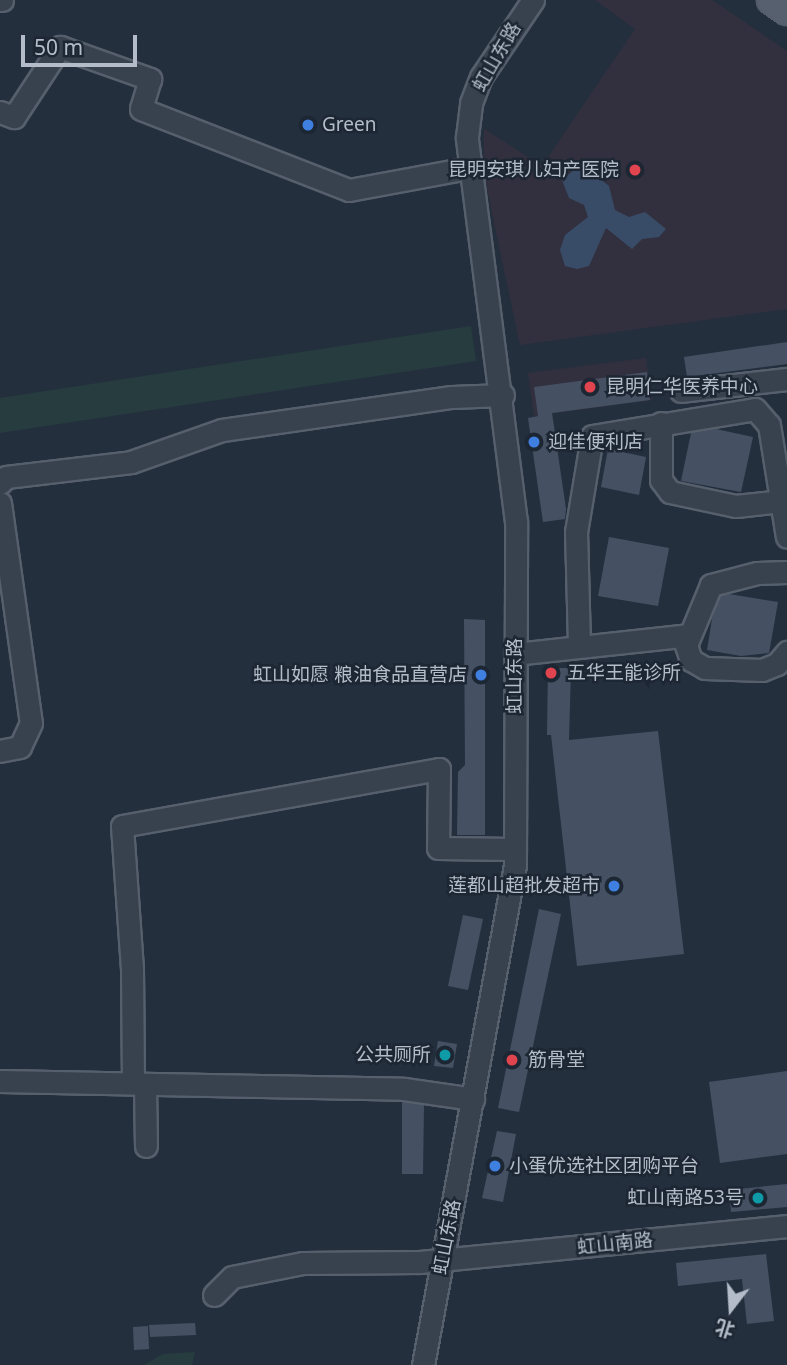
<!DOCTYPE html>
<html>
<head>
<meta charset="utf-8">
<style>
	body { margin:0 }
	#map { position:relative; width:787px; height:1365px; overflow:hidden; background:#242f3e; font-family:"Noto Sans","Noto Sans SC",sans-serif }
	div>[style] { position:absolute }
	.medical>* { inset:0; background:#32303f }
	.green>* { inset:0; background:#263c3f }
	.water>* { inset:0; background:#394c67 }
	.building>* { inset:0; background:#455162 }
	.roads { filter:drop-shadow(2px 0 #565f6c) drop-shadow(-2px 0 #565f6c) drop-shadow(0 2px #565f6c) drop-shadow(0 -2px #565f6c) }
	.minor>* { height:21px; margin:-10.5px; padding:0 10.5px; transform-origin:10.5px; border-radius:10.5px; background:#38414e }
	.major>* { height:26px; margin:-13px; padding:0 13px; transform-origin:13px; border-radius:13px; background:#56606e }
	.dots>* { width:19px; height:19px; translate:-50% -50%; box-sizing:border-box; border:4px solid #1d2633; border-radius:50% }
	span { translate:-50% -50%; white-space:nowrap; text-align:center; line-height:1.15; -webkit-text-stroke:5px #1d2633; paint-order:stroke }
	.street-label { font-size:19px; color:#b4bcc9 }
	.poi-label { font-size:19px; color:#b4bcc9 }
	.left { translate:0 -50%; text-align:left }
	.right { translate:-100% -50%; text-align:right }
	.north { position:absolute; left:696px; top:1274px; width:70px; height:70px; -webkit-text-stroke:5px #1d2633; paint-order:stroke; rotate:197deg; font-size:19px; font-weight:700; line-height:28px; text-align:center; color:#b4bcc9 }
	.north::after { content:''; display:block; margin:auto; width:24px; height:32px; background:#b4bcc9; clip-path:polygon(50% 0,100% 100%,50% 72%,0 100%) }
	.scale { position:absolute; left:21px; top:35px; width:116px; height:32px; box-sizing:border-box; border:4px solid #b4bcc9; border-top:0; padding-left:9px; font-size:21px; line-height:24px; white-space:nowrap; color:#b4bcc9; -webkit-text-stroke:5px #1d2633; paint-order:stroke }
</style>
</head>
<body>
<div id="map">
	<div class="medical">
		<i style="clip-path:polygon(595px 0,712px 0,787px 51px,787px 309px,520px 345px,484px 175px,484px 129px,542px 166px,635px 29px)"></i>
		<i style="clip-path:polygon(646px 358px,652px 400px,534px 416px,528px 373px)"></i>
	</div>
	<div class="green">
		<i style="clip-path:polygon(471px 326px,476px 361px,0 433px,0 398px)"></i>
		<i style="clip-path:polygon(195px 1352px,192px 1365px,144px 1365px,163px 1354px)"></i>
	</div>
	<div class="water">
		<i style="clip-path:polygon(581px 164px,609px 186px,615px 210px,629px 217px,645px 212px,666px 229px,659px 237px,642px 239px,632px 249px,606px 228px,589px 266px,577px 269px,565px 266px,560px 250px,565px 235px,588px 217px,584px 205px,569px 198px,562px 180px)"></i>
	</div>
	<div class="building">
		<i style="clip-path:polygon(787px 342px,787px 364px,687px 377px,684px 357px)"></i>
		<i style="clip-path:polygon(647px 372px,650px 400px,552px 413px,566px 509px,565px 519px,543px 522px,528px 418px,538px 416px,534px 387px)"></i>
		<i style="clip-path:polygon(716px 429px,753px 437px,741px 492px,681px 481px,691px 433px)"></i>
		<i style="clip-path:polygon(608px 449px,646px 457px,639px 495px,601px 487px)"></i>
		<i style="clip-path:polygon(609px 537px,669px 548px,658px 606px,598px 596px)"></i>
		<i style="clip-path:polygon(729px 594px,778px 602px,769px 653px,741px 656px,707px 650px,713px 613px,721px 596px)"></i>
		<i style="clip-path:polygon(464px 619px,485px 620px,485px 835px,457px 835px,458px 772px,465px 765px)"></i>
		<i style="clip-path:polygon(548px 668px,571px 668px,569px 740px,658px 731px,684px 954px,577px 966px,551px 735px,547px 735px)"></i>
		<i style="clip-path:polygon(539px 909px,561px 914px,519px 1112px,498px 1108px)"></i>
		<i style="clip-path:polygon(463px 915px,483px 919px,468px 990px,448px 986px)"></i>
		<i style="clip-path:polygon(438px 1041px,457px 1044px,453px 1068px,434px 1066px)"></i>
		<i style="clip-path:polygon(787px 1071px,787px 1154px,720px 1163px,709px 1082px)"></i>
		<i style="clip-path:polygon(402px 1102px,424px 1105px,423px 1174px,402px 1174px)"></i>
		<i style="clip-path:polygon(497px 1131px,516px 1134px,503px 1202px,482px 1198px)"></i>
		<i style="clip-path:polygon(787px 1184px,787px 1207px,731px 1212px,729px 1190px)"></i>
		<i style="clip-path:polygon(766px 1254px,774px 1321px,747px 1324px,742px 1279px,678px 1286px,676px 1263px)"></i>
		<i style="clip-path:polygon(195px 1323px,196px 1335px,150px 1337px,149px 1325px)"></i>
		<i style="clip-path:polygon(148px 1326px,149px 1349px,134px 1350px,133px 1327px)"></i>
	</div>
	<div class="roads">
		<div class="minor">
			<i style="left:0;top:0;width:2px"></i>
			<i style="left:0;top:112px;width:15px;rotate:20deg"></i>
			<i style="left:14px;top:117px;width:84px;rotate:-56.7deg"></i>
			<i style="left:60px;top:47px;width:96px;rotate:19.6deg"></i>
			<i style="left:150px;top:79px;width:31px;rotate:107deg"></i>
			<i style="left:141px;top:109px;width:223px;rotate:21.3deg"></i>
			<i style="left:349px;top:190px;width:121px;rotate:-10.5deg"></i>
			<i style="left:681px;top:391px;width:107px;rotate:-6.5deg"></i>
			<i style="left:661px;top:423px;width:57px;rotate:90deg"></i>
			<i style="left:661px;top:480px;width:15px;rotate:53deg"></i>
			<i style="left:670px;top:492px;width:67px;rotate:12deg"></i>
			<i style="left:736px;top:506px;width:45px;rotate:-6.3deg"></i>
			<i style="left:0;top:483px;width:8px;rotate:-45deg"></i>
			<i style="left:6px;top:477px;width:126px;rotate:-6.8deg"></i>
			<i style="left:131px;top:462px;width:96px;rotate:-19.4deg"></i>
			<i style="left:222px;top:430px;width:232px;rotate:-8.2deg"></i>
			<i style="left:452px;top:397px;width:51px;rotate:-2.2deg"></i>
			<i style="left:0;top:503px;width:222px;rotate:82deg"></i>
			<i style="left:31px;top:723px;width:26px;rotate:115deg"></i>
			<i style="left:20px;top:747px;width:20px;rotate:169deg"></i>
			<i style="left:787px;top:572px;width:30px;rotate:178deg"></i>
			<i style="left:757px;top:573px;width:48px;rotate:165.4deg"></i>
			<i style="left:711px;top:585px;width:65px;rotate:112.6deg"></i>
			<i style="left:686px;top:645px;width:16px;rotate:72deg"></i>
			<i style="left:691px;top:660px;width:16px;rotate:30deg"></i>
			<i style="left:705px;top:668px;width:57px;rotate:2deg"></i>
			<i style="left:762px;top:670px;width:16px;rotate:-22deg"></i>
			<i style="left:777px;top:664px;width:16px;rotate:-50deg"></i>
			<i style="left:579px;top:645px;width:113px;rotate:-91.5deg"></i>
			<i style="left:576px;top:532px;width:97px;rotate:-80.5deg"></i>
			<i style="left:592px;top:436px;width:165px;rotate:-9.4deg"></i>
			<i style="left:755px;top:409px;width:21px;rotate:49deg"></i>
			<i style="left:769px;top:425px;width:113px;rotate:80.9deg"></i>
			<i style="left:515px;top:654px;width:175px;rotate:-6.2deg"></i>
			<i style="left:0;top:1081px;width:404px;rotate:1.1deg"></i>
			<i style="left:404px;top:1089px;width:70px;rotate:8.2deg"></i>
			<i style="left:133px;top:1083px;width:114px;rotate:-90.5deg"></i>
			<i style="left:132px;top:969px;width:143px;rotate:-94deg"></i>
			<i style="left:122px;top:826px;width:322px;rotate:-10.2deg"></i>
			<i style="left:439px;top:769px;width:79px;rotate:90.7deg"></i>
			<i style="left:438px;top:848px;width:77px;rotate:0.7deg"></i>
			<i style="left:145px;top:1084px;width:62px;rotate:89.1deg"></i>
			<i style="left:214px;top:1295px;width:25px;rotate:-45deg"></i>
			<i style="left:232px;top:1277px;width:72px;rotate:-11.2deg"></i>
			<i style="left:303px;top:1263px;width:117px;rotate:-0.5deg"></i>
			<i style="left:420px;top:1262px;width:369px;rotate:-5.6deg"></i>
			<i style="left:423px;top:1365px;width:508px;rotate:-79.57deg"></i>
			<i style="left:515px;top:865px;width:343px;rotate:-89.8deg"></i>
			<i style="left:516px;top:522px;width:388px;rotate:-97.3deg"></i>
			<i style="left:467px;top:137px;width:34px;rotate:-83deg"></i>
			<i style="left:471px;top:103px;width:28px;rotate:-69deg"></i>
			<i style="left:481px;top:77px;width:93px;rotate:-56deg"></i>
		</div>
		<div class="major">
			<i style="left:771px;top:0;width:19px;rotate:35deg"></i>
		</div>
	</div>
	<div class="dots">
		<i style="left:308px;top:125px;background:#3f7fe0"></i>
		<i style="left:635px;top:170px;background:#e0444e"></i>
		<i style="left:590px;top:387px;background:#e0444e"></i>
		<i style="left:534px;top:442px;background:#3f7fe0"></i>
		<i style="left:551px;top:673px;background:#e0444e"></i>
		<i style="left:481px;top:675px;background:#3f7fe0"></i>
		<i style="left:614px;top:886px;background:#3f7fe0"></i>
		<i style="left:445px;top:1055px;background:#0f9aa8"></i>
		<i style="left:512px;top:1060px;background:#e0444e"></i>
		<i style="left:495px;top:1166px;background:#3f7fe0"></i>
		<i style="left:758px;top:1198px;background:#0f9aa8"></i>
	</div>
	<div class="street-label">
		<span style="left:497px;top:57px;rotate:-60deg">虹山东路</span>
		<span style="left:515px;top:676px;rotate:-90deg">虹山东路</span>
		<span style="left:447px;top:1237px;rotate:-79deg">虹山东路</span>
		<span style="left:615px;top:1244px;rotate:-6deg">虹山南路</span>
	</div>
	<div class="poi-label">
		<span class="left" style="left:322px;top:125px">Green</span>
		<span class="right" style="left:619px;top:170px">昆明安琪儿妇产医院</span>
		<span class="left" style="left:606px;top:387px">昆明仁华医养中心</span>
		<span class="left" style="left:548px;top:442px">迎佳便利店</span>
		<span class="left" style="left:567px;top:673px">五华王能诊所</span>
		<span class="right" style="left:467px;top:675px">虹山如愿 粮油食品直营店</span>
		<span class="right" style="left:600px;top:886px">莲都山超批发超市</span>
		<span class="right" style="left:431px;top:1055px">公共厕所</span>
		<span class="left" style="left:528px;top:1060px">筋骨堂</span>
		<span class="left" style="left:509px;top:1166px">小蛋优选社区团购平台</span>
		<span class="right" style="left:744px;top:1198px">虹山南路53号</span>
	</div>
	<div class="north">北</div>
	<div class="scale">50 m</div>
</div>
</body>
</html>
